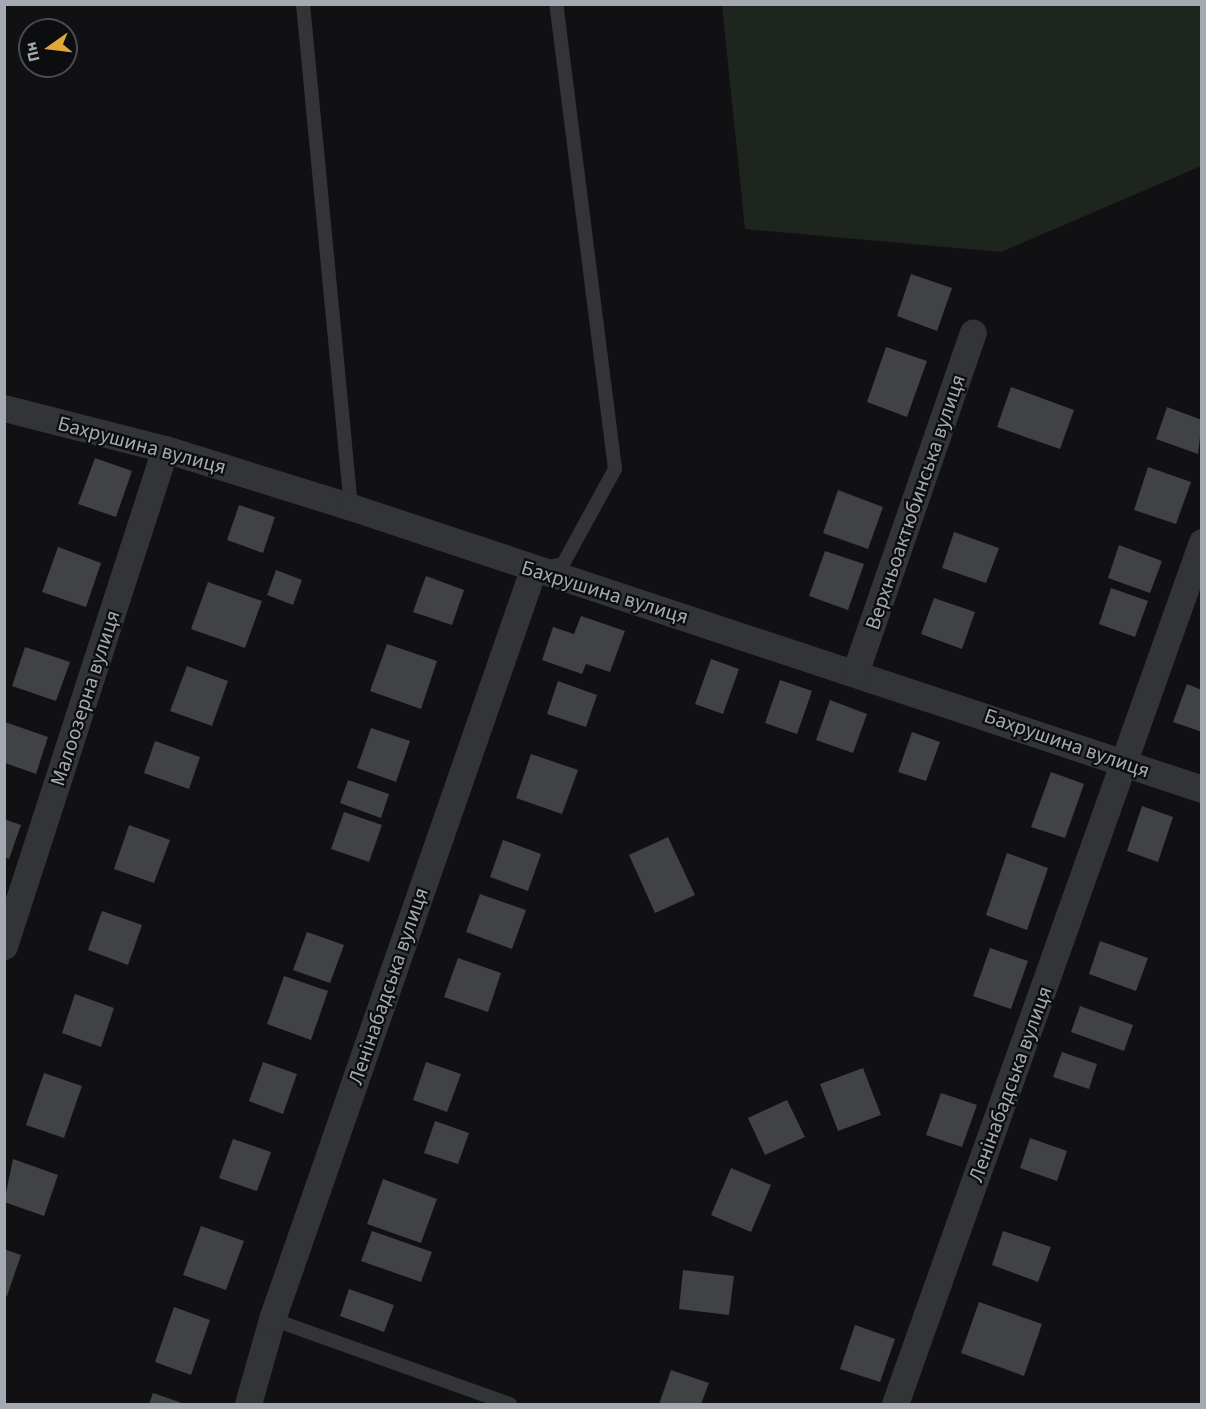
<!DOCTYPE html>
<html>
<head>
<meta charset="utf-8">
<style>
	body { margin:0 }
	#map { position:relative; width:1206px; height:1409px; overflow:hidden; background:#111113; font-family:"Source Sans 3",sans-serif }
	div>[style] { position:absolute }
	.green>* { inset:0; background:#1e251f }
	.building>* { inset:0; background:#404246 }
	.lane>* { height:14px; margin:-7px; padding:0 7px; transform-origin:7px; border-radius:7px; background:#333437 }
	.street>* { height:27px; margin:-13.5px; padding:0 13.5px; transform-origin:13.5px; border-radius:13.5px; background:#333437 }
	span { translate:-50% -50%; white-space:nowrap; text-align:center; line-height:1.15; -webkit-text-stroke:4.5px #0c0d0e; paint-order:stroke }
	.street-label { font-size:21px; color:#a4a9b2 }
	.frame { position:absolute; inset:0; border:6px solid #a4a9b2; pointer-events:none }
	.north { position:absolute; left:18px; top:18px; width:60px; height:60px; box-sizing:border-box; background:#0c0d0e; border:2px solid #494b50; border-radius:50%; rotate:256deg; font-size:16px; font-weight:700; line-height:24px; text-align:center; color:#a4a9b2 }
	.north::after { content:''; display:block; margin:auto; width:21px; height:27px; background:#e2a53b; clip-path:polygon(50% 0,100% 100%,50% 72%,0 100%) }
</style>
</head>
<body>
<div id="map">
	<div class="green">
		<i style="clip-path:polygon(722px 5px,1201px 5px,1201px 166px,1001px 252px,745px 229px)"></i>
	</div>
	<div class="building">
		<i style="clip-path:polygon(911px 274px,952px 288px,937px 331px,897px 316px)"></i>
		<i style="clip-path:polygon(886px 347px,927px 361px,907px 417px,867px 402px)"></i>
		<i style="clip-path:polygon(1011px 387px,1074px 410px,1060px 449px,997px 427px)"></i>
		<i style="clip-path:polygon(1167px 407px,1202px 420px,1198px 454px,1156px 439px)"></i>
		<i style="clip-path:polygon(95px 458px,132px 471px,116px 517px,78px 504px)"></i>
		<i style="clip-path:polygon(1148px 467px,1191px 482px,1176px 524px,1134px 510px)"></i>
		<i style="clip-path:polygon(838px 490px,883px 507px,868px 549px,823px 533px)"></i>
		<i style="clip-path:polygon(239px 505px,275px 517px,263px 553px,227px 540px)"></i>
		<i style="clip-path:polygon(954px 532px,999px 548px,986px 583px,942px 568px)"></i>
		<i style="clip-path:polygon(1119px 545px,1162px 561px,1150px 593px,1108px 578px)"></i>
		<i style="clip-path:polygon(58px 547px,101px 563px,86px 607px,42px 592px)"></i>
		<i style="clip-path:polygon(825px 551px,864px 564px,848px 610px,809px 596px)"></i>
		<i style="clip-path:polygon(276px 570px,302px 580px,293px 605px,267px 595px)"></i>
		<i style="clip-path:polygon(426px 576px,464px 590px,452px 625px,413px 612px)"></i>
		<i style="clip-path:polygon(208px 582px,262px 601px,245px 648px,191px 629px)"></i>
		<i style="clip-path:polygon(1111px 588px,1148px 601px,1135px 637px,1099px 624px)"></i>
		<i style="clip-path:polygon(934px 598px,975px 612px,962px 649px,921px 634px)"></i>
		<i style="clip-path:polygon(581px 616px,625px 631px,610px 672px,586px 664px,582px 674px,542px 660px,553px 627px,574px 634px)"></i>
		<i style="clip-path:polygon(387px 644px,437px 661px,421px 709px,370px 691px)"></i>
		<i style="clip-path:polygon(25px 647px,70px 662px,56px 701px,12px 686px)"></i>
		<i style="clip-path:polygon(711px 659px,739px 669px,723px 714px,695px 704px)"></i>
		<i style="clip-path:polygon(187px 666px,228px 681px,212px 726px,170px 711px)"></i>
		<i style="clip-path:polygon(780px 680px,812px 691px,797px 734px,765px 723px)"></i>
		<i style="clip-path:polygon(558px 681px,597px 695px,586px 727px,547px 714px)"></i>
		<i style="clip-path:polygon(1187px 684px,1202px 690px,1202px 732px,1173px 722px)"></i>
		<i style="clip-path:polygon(830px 700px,867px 714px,853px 753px,816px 740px)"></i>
		<i style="clip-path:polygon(5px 722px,48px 737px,36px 774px,5px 763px)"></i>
		<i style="clip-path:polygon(371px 728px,410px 741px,396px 782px,357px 768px)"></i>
		<i style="clip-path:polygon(912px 732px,940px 742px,926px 781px,898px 772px)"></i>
		<i style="clip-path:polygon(155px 741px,200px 757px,189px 789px,144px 773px)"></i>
		<i style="clip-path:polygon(531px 754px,578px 770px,562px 814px,516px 798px)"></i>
		<i style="clip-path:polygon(1051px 772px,1084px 784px,1065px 838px,1031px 827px)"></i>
		<i style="clip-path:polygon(348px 780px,389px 794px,381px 818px,340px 803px)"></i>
		<i style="clip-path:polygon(1142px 806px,1173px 817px,1158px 862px,1127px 851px)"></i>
		<i style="clip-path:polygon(344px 812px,382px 825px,369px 862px,331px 849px)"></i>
		<i style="clip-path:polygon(4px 819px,21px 825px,9px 859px,4px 857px)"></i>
		<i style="clip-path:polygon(129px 825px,170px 840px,154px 883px,114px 869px)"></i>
		<i style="clip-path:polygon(668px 837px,695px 895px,655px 913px,629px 855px)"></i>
		<i style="clip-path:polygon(503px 840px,541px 854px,528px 891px,490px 877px)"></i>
		<i style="clip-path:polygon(1007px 853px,1048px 868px,1027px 930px,986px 915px)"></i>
		<i style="clip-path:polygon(480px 894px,526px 910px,512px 949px,466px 932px)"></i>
		<i style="clip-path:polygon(102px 911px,142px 925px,128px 965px,88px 950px)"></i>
		<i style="clip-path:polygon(307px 932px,344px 945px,330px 983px,293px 970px)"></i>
		<i style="clip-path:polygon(1100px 941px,1148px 958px,1136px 991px,1089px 974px)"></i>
		<i style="clip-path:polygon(990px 948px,1028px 961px,1011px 1009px,973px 996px)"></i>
		<i style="clip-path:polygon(458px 958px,501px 973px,488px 1012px,444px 997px)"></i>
		<i style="clip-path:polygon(284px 976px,328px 991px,311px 1040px,267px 1024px)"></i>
		<i style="clip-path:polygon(75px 994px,114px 1008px,101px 1047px,62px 1033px)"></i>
		<i style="clip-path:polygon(1080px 1006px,1133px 1025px,1124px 1051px,1071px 1032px)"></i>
		<i style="clip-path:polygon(1062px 1052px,1097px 1064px,1089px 1089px,1053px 1077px)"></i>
		<i style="clip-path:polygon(263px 1062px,297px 1074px,283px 1114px,249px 1101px)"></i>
		<i style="clip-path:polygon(426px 1062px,461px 1074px,447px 1112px,413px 1100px)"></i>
		<i style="clip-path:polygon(863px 1068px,881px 1115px,838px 1131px,820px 1084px)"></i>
		<i style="clip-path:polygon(44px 1073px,82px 1086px,64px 1138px,26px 1125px)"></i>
		<i style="clip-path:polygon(941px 1093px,977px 1105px,962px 1147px,926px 1135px)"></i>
		<i style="clip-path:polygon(787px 1100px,805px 1137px,765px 1155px,748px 1118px)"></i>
		<i style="clip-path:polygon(435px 1121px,469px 1133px,458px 1164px,424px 1153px)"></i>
		<i style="clip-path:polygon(1030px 1138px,1067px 1151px,1057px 1181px,1020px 1168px)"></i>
		<i style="clip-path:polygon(233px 1139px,271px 1152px,257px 1191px,219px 1178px)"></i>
		<i style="clip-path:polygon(13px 1159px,58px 1175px,44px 1216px,4px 1202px)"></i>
		<i style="clip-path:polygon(731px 1168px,771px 1185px,751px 1232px,711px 1215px)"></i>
		<i style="clip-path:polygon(383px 1179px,437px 1199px,421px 1243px,367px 1224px)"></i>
		<i style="clip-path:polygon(201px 1226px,244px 1241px,226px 1290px,183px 1275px)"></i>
		<i style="clip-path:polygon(372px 1231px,432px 1252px,421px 1282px,361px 1261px)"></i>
		<i style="clip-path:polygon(1003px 1231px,1051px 1247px,1038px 1282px,992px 1265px)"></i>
		<i style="clip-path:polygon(4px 1249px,21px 1255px,7px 1296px,4px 1295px)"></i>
		<i style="clip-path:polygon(683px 1270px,734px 1276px,729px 1315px,679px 1309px)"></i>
		<i style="clip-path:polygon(349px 1289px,394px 1305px,384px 1332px,340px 1316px)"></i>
		<i style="clip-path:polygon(979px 1302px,1042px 1324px,1024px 1376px,961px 1353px)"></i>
		<i style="clip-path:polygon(174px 1307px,210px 1320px,191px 1375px,155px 1362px)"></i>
		<i style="clip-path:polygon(855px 1325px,895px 1339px,880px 1382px,840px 1369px)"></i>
		<i style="clip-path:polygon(671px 1370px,709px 1383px,701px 1404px,659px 1404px)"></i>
		<i style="clip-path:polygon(153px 1393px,185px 1404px,149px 1404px)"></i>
	</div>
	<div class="lane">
		<i style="left:303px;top:4px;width:505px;rotate:84.55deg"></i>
		<i style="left:548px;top:567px;width:15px;rotate:-11deg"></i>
		<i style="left:563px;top:564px;width:108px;rotate:-61.3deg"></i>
		<i style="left:615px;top:469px;width:469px;rotate:-97.2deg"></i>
		<i style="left:272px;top:1319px;width:253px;rotate:19.7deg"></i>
	</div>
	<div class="street">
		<i style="left:4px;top:408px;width:166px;rotate:14.3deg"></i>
		<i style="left:165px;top:449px;width:195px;rotate:17.3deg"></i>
		<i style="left:351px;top:507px;width:897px;rotate:18.33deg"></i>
		<i style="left:856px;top:670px;width:357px;rotate:-70.9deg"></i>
		<i style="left:4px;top:946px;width:522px;rotate:-72.05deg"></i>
		<i style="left:248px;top:1404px;width:88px;rotate:-74.2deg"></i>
		<i style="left:272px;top:1319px;width:793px;rotate:-70.79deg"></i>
		<i style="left:895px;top:1404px;width:915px;rotate:-70.4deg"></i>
	</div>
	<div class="street-label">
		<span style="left:142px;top:445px;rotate:15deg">Бахрушина вулиця</span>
		<span style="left:915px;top:502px;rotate:-71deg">Верхньоактюбинська вулиця</span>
		<span style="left:605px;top:592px;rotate:17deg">Бахрушина вулиця</span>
		<span style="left:85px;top:698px;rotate:-72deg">Малоозерна вулиця</span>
		<span style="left:1067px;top:743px;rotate:19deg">Бахрушина вулиця</span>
		<span style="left:388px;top:986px;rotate:-71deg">Ленінабадська вулиця</span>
		<span style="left:1010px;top:1084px;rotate:-70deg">Ленінабадська вулиця</span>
	</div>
	<div class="frame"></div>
	<div class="north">Пн</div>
</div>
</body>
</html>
